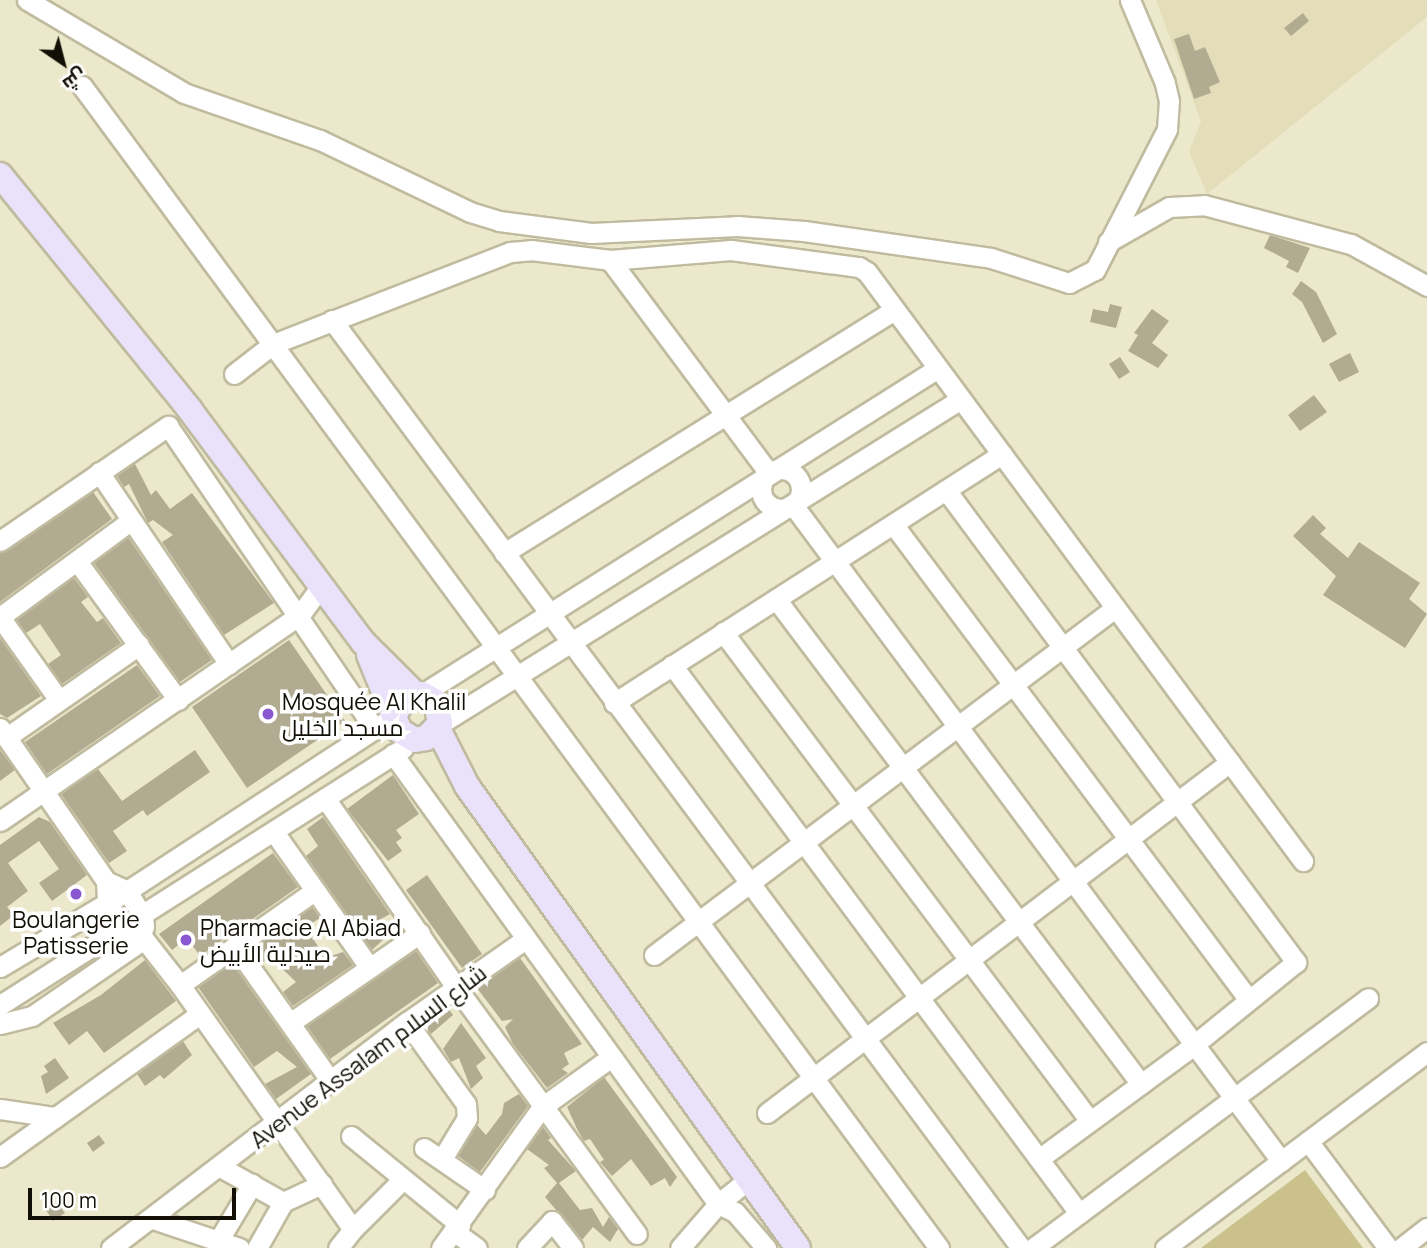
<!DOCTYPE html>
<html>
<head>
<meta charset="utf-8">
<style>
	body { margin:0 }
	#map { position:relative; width:1427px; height:1248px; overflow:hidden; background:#ece8cb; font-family:Manrope,Cairo,sans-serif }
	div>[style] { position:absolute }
	.built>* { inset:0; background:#e3ddb9 }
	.green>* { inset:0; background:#cac18c }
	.building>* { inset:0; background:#b1ac91 }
	.roads { filter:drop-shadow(2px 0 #c0bb9f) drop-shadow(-2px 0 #c0bb9f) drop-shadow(0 2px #c0bb9f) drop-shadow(0 -2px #c0bb9f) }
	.minor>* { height:19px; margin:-9.5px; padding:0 9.5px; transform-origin:9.5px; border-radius:9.5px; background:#fff }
	.minor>.ring { margin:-9.5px; padding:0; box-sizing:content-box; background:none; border:19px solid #fff; border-radius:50% }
	.major>* { height:24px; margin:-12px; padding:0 12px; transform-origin:12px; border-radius:12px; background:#e9e2fa }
	.dots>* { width:19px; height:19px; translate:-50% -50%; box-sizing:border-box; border:4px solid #fff; border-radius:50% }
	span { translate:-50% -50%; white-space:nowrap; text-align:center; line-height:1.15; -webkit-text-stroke:7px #fff; paint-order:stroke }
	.poi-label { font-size:23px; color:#121006 }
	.left { translate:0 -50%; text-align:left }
	.street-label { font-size:23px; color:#121006 }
	.north { position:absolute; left:28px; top:28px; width:70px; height:70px; -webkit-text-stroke:5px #fff; paint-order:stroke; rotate:145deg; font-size:19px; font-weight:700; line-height:28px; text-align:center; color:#121006 }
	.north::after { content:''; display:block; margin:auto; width:24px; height:32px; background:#121006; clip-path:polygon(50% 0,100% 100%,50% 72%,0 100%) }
	.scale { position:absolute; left:28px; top:1188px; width:208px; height:32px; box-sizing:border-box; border:4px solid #121006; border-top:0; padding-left:9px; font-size:21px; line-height:24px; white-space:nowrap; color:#121006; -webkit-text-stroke:5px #fff; paint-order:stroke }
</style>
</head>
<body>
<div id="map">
	<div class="built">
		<i style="clip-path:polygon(1156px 0,1427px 0,1427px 17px,1207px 194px,1189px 152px,1201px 121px)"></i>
	</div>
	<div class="green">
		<i style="clip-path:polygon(1305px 1170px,1363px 1248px,1201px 1248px)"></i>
	</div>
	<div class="building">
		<i style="clip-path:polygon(1303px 13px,1309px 21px,1291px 36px,1284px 28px)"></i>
		<i style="clip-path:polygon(1189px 34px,1195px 51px,1205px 47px,1220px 82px,1209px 87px,1211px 93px,1194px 99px,1174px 39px)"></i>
		<i style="clip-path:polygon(1270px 235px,1310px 248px,1298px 273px,1286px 267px,1289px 261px,1264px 248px)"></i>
		<i style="clip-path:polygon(1301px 281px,1316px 292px,1337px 334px,1323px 343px,1302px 302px,1292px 294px)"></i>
		<i style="clip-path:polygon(1110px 304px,1122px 307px,1116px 328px,1090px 322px,1093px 309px,1108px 312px)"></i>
		<i style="clip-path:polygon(1152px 309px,1169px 321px,1152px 343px,1168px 355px,1158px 368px,1128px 351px,1138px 335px,1134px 333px)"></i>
		<i style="clip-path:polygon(1350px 353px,1359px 372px,1339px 382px,1329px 364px)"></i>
		<i style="clip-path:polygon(1120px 357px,1130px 372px,1119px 379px,1109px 364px)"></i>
		<i style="clip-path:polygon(1314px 395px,1327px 412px,1300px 431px,1288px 415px)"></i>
		<i style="clip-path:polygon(135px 464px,151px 495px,156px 490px,170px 509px,192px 493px,274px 603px,224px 635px,162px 542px,173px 535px,153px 520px,148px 523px,129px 484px,124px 487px,117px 476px)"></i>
		<i style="clip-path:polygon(93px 492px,112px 519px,0 602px,0 553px)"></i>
		<i style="clip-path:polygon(1313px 515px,1326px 528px,1320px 534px,1348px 558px,1359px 542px,1420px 583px,1409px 599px,1427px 614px,1405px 648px,1323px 595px,1336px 576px,1293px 536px)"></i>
		<i style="clip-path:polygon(128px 537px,212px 660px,180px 682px,94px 563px)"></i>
		<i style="clip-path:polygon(74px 578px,88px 597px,81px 602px,97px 622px,103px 618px,121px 643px,62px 684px,48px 664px,61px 655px,40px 624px,26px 633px,17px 620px)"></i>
		<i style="clip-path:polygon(0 638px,41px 696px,7px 718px,0 714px)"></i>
		<i style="clip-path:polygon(289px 640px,345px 721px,247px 788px,192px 707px)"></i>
		<i style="clip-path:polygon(137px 665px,160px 696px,47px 774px,25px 742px)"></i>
		<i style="clip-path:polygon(0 750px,15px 770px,0 781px)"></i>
		<i style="clip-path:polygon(195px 750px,210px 772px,147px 816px,143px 810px,113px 831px,127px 851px,109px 863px,61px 794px,98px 769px,122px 801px)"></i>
		<i style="clip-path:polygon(393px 775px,419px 814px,396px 830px,402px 838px,396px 842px,402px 851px,388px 861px,347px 809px)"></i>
		<i style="clip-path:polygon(39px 817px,50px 822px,87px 875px,52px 901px,39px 883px,59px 869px,39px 841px,8px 863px,28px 891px,7px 907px,14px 915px,0 926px,0 845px)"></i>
		<i style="clip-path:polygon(323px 817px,390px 914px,374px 923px,384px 939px,372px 950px,306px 856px,318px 846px,307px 829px)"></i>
		<i style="clip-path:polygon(273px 853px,298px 887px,200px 956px,187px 938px,172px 950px,159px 934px)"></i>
		<i style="clip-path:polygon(427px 875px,482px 954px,462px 968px,406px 890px)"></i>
		<i style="clip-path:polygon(312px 907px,320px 918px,306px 927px,325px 958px,343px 952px,353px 965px,293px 1006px,283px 992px,296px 982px,270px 957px,262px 963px,252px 949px)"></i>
		<i style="clip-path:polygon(416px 951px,438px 983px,330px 1059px,307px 1026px)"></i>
		<i style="clip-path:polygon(520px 958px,582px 1044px,564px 1053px,569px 1064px,562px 1069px,568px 1073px,547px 1088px,513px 1044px,505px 1027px,513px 1019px,502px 1021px,477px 988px)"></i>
		<i style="clip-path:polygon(145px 960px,176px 1001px,104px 1053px,87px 1031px,69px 1045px,53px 1023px,101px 995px)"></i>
		<i style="clip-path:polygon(232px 963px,311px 1074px,276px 1099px,265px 1084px,297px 1067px,277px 1051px,254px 1067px,198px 987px)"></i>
		<i style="clip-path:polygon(448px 1008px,453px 1015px,431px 1034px,424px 1025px)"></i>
		<i style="clip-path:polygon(461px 1023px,486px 1058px,476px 1066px,483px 1078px,471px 1089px,459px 1058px,451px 1062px,443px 1049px)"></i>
		<i style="clip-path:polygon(183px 1041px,192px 1055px,164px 1079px,160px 1075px,145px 1086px,137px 1074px)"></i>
		<i style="clip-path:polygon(55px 1058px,69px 1078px,46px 1094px,41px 1076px,48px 1072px,44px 1066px)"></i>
		<i style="clip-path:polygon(604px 1077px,677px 1177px,670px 1187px,665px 1178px,651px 1186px,631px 1159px,612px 1176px,600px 1162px,604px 1160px,590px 1139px,584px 1141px,577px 1129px,567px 1107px)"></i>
		<i style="clip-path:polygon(519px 1094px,528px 1106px,480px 1172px,458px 1156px,477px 1125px,486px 1135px,502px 1114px,504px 1103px)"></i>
		<i style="clip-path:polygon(543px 1127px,551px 1138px,548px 1140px,576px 1171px,559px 1183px,580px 1210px,592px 1208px,603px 1227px,609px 1217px,618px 1229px,610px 1242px,593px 1227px,582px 1240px,545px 1197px,557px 1183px,544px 1168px,549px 1165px,527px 1149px)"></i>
		<i style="clip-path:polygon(99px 1135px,105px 1143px,93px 1152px,87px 1143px)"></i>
		<i style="clip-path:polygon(57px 1203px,65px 1213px,53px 1221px,46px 1210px)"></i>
	</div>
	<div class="roads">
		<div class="minor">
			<i style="left:27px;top:0;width:182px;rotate:30.6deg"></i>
			<i style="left:184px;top:93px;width:144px;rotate:19.1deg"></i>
			<i style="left:320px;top:140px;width:166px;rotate:25.6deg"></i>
			<i style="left:470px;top:212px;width:30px;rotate:17deg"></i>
			<i style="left:499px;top:221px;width:93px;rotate:7.4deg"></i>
			<i style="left:591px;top:233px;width:146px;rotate:-2.7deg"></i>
			<i style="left:737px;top:226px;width:67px;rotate:4.3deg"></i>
			<i style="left:804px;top:231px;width:189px;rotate:8.2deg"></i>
			<i style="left:991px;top:258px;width:82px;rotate:17.8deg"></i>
			<i style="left:1069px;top:283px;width:29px;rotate:-27deg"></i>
			<i style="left:1095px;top:270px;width:158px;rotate:-62.9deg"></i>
			<i style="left:1167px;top:129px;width:28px;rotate:-86deg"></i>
			<i style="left:1169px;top:101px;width:18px;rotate:-103deg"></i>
			<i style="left:1165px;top:83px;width:90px;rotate:-112.9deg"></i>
			<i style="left:82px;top:86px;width:1444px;rotate:53.59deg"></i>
			<i style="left:1108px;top:242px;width:70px;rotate:-29.8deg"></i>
			<i style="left:1169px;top:207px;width:35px;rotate:-3deg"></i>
			<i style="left:1204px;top:205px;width:152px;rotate:14.9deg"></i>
			<i style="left:1351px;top:244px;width:87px;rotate:28.9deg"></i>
			<i style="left:610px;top:260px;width:264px;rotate:53.3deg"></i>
			<i style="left:332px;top:320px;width:1156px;rotate:53.41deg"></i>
			<i style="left:234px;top:374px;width:49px;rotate:-37.6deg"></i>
			<i style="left:273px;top:344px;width:254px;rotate:-21.2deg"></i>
			<i style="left:510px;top:252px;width:21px;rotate:-5deg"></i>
			<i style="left:531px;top:250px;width:80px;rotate:7.2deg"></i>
			<i style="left:610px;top:260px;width:121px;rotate:-4.7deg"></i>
			<i style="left:731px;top:250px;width:129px;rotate:7.6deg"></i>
			<i style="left:859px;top:267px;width:9px;rotate:32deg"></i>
			<i style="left:867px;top:272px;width:733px;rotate:53.49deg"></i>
			<i class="ring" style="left:761px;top:469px;width:21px;height:21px"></i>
			<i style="left:99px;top:472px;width:232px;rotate:55.9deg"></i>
			<i style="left:946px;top:490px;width:588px;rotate:53.44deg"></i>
			<i style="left:1296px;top:962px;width:132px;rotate:140.9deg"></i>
			<i style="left:1194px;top:1045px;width:192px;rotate:143.7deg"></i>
			<i style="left:793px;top:505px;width:818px;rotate:53.35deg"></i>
			<i style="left:893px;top:524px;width:594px;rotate:53.21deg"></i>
			<i style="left:0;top:541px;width:204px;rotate:-34.4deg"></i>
			<i style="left:168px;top:426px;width:367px;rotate:55.7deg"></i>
			<i style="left:504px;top:553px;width:460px;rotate:-31.9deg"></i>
			<i style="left:77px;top:561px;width:172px;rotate:54deg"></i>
			<i style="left:776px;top:599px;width:607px;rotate:53.04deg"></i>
			<i style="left:0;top:617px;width:162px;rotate:-36.4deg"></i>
			<i style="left:0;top:617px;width:102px;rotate:54.6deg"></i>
			<i style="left:723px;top:632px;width:611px;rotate:53.11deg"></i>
			<i style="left:672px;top:665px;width:683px;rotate:53.4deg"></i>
			<i style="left:422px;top:694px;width:610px;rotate:-32.28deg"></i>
			<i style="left:614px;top:703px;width:461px;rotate:-32.7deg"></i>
			<i style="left:440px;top:724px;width:614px;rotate:-31.96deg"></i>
			<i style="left:0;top:728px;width:186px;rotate:55.3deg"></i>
			<i style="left:106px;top:881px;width:23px;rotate:25deg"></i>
			<i style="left:127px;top:891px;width:31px;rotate:58deg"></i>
			<i style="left:143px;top:917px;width:10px;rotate:84deg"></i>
			<i style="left:7px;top:737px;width:161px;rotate:-34.9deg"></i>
			<i style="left:393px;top:754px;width:555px;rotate:54.16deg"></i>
			<i style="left:718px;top:1204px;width:19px;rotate:25deg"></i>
			<i style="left:735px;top:1212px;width:48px;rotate:49.3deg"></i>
			<i style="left:325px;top:798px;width:230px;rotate:55.3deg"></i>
			<i style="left:456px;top:987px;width:306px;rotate:53.8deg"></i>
			<i style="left:0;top:821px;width:364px;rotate:-34.5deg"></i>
			<i style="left:300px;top:615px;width:36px;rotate:-54deg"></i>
			<i style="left:274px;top:832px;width:166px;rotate:54.8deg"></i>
			<i style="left:106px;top:881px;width:22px;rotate:87deg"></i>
			<i style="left:107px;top:903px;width:30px;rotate:56deg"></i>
			<i style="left:124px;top:928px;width:23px;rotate:29deg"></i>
			<i style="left:144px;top:939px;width:58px;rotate:52deg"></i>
			<i style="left:180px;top:985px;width:299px;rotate:54.7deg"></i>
			<i style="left:353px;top:1229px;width:24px;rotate:128deg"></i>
			<i style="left:235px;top:946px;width:164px;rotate:54.7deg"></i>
			<i style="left:654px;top:955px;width:577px;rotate:-36.97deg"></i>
			<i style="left:0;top:967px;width:148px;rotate:-30.9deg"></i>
			<i style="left:127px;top:891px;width:308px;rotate:-33.2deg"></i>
			<i style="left:180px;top:985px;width:164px;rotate:-35deg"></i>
			<i style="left:0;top:1005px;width:478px;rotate:-32.5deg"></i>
			<i style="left:407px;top:1022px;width:101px;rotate:54.3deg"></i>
			<i style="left:466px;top:1104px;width:14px;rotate:86deg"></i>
			<i style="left:467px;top:1118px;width:48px;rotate:121.4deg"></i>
			<i style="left:290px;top:1023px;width:158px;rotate:-34.7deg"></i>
			<i style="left:0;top:1024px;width:33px;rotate:-14deg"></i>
			<i style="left:32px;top:1016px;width:136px;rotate:-34.5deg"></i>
			<i style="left:0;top:1109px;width:56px;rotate:8.3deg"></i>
			<i style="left:767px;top:1113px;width:581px;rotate:-37.17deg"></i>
			<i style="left:351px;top:1136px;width:141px;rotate:39.2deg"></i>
			<i style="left:1308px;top:1141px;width:134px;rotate:53.2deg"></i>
			<i style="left:424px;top:1148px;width:74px;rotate:34.5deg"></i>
			<i style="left:0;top:1157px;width:246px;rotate:-35.6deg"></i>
			<i style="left:222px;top:1168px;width:70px;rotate:29.1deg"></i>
			<i style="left:283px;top:1202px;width:43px;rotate:-24.8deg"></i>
			<i style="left:153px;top:1219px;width:91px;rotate:18.6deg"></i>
			<i style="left:353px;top:1229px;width:69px;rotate:-45deg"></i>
			<i style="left:455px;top:1232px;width:27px;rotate:36deg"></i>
			<i style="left:220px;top:1238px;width:63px;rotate:-59.3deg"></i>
			<i style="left:111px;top:1248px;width:372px;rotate:-37.4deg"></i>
			<i style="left:407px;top:1022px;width:143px;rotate:-35deg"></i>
			<i style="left:257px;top:1248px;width:53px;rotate:-60.5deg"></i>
			<i style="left:441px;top:1248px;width:173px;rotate:-54.4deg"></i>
			<i style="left:542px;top:1107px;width:84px;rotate:-35.8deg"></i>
			<i style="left:527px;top:1248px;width:37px;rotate:-47deg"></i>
			<i style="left:552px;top:1221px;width:34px;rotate:52deg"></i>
			<i style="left:680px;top:1248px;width:58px;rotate:-49.2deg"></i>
			<i style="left:718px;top:1204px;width:40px;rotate:-39deg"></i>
			<i style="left:1033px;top:1248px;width:418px;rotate:-36.7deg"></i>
			<i style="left:1165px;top:1248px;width:327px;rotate:-36.8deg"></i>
			<i style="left:1401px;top:1248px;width:33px;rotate:-38deg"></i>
		</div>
		<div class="major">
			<i style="left:0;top:175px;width:302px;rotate:51deg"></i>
			<i style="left:190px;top:410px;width:289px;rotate:53.3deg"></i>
			<i style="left:363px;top:642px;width:74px;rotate:45deg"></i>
			<i style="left:369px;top:655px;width:82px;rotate:67.8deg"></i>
			<i style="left:400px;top:731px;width:17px;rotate:31deg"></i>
			<i style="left:415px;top:740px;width:11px;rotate:-10deg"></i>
			<i style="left:426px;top:738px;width:20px;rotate:-45deg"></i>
			<i style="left:440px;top:724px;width:22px;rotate:-100deg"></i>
			<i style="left:436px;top:702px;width:16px;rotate:-150deg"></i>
			<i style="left:422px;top:694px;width:21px;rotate:161deg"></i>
			<i style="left:402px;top:701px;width:15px;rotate:118deg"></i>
			<i style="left:438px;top:729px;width:64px;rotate:63deg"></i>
			<i style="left:467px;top:786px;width:568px;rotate:54.38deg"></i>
		</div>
	</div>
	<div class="dots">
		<i style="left:268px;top:714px;background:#8958d1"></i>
		<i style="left:76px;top:894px;background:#8958d1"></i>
		<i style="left:186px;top:940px;background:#8958d1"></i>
	</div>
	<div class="poi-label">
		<span class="left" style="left:282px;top:714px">Mosquée Al Khalil<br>مسجد الخليل</span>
		<span style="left:76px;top:932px">Boulangerie<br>Patisserie</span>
		<span class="left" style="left:200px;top:940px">Pharmacie Al Abiad<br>صيدلية الأبيض</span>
	</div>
	<div class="street-label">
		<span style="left:368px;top:1056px;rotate:-37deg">Avenue Assalam شارع السلام</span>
	</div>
	<div class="north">ش</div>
	<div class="scale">100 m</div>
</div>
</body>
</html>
